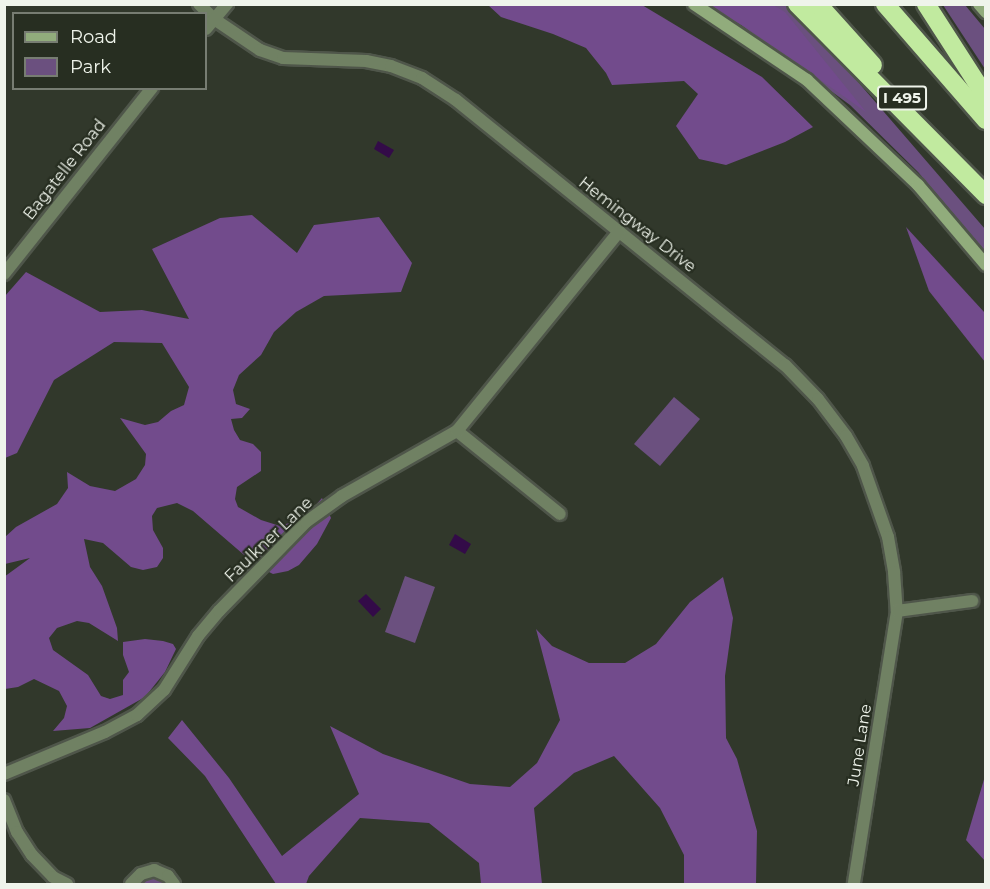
<!DOCTYPE html>
<html>
<head>
<meta charset="utf-8">
<style>
	body { margin:0 }
	#map { position:relative; width:990px; height:889px; overflow:hidden; background:#31382b; font-family:Montserrat,sans-serif }
	div>[style] { position:absolute }
	.green>* { inset:0; background:#6b507f }
	.forest>* { inset:0; background:#724b8c }
	.water>* { inset:0; background:#330b48 }
	.roads { filter:drop-shadow(2px 0 #4f564a) drop-shadow(-2px 0 #4f564a) drop-shadow(0 2px #4f564a) drop-shadow(0 -2px #4f564a) }
	.minor>* { height:12px; margin:-6px; padding:0 6px; transform-origin:6px; border-radius:6px; background:#708163 }
	.tertiary>* { height:12px; margin:-6px; padding:0 6px; transform-origin:6px; border-radius:6px; background:#708163 }
	.secondary>* { height:12px; margin:-6px; padding:0 6px; transform-origin:6px; border-radius:6px; background:#91ac7c }
	.motorway>* { height:18px; margin:-9px; padding:0 9px; transform-origin:9px; border-radius:9px; background:#c1ea9f }
	span { translate:-50% -50%; white-space:nowrap; text-align:center; line-height:1.15; -webkit-text-stroke:4.5px #272e21; paint-order:stroke }
	.shield-label span { padding:2px 4px; background:#272e21; border:2px solid; border-radius:4px; -webkit-text-stroke-width:0 }
	.shield-label { font-size:15px; color:#eff4eb; font-weight:700 }
	.street-label { font-size:16px; color:#eff4eb }
	.frame { position:absolute; inset:0; border:6px solid #eff4eb; pointer-events:none }
	.legend { position:absolute; left:12px; top:12px; width:195px; height:78px; box-sizing:border-box; background:#272e21; border:2px solid #777d72; margin:0; padding:8px 10px; list-style:none; font-size:18px; color:#eff4eb }
	.legend li { display:flex; align-items:center; gap:12px; height:30px }
	.legend b { width:30px; border:2px solid #777d72 }
</style>
</head>
<body>
<div id="map">
	<div class="green">
		<i style="clip-path:polygon(705px 5px,786px 5px,846px 68px,985px 229px,985px 251px,918px 172px,850px 105px,741px 25px)"></i>
		<i style="clip-path:polygon(943px 5px,965px 5px,985px 29px,985px 69px)"></i>
		<i style="clip-path:polygon(674px 397px,700px 419px,660px 466px,634px 444px)"></i>
		<i style="clip-path:polygon(405px 576px,435px 587px,415px 643px,385px 632px)"></i>
		<i style="clip-path:polygon(155px 873px,171px 884px,135px 884px)"></i>
	</div>
	<div class="forest">
		<i style="clip-path:polygon(488px 5px,642px 5px,762px 77px,813px 127px,785px 142px,726px 165px,699px 159px,676px 126px,698px 94px,684px 81px,612px 85px,606px 73px,586px 48px,553px 34px,501px 17px)"></i>
		<i style="clip-path:polygon(708px 5px,773px 5px,785px 12px,866px 112px,745px 27px)"></i>
		<i style="clip-path:polygon(252px 215px,297px 253px,314px 225px,379px 217px,412px 263px,401px 292px,324px 296px,296px 312px,274px 332px,261px 355px,239px 375px,233px 390px,236px 404px,250px 409px,242px 418px,231px 419px,234px 430px,240px 440px,253px 444px,261px 452px,261px 471px,237px 487px,235px 499px,238px 507px,261px 520px,280px 526px,304px 518px,322px 498px,331px 518px,317px 544px,299px 565px,288px 571px,273px 574px,257px 566px,193px 511px,177px 503px,157px 508px,152px 516px,153px 530px,163px 548px,163px 558px,157px 567px,143px 570px,131px 567px,103px 543px,84px 539px,90px 567px,102px 586px,117px 628px,118px 641px,89px 623px,77px 621px,57px 628px,49px 638px,53px 650px,88px 675px,101px 696px,110px 699px,123px 695px,123px 680px,129px 672px,123px 655px,123px 642px,145px 639px,163px 641px,173px 644px,176px 649px,165px 672px,145px 697px,90px 728px,53px 731px,64px 718px,67px 706px,59px 691px,34px 679px,18px 687px,5px 689px,4px 577px,30px 558px,5px 564px,5px 537px,16px 527px,57px 504px,68px 488px,67px 472px,90px 486px,115px 491px,136px 479px,145px 465px,146px 454px,120px 418px,145px 425px,158px 422px,171px 411px,184px 405px,189px 387px,162px 343px,114px 342px,54px 380px,17px 453px,5px 458px,5px 296px,26px 272px,100px 312px,142px 310px,189px 319px,152px 249px,220px 218px)"></i>
		<i style="clip-path:polygon(906px 227px,985px 313px,985px 362px,929px 291px)"></i>
		<i style="clip-path:polygon(723px 577px,733px 618px,725px 676px,726px 738px,737px 759px,757px 831px,756px 884px,684px 884px,684px 855px,660px 808px,614px 756px,574px 773px,534px 808px,542px 884px,481px 884px,479px 863px,429px 823px,360px 818px,309px 876px,306px 884px,276px 884px,205px 776px,168px 738px,182px 720px,229px 778px,282px 856px,359px 794px,330px 726px,383px 754px,470px 784px,510px 787px,537px 763px,560px 720px,536px 629px,552px 646px,589px 663px,625px 663px,656px 644px,690px 602px)"></i>
		<i style="clip-path:polygon(985px 776px,985px 861px,966px 840px)"></i>
	</div>
	<div class="water">
		<i style="clip-path:polygon(378px 141px,394px 150px,389px 158px,374px 149px)"></i>
		<i style="clip-path:polygon(455px 534px,471px 544px,465px 554px,449px 545px)"></i>
		<i style="clip-path:polygon(366px 594px,381px 609px,373px 617px,358px 601px)"></i>
	</div>
	<div class="roads">
		<div class="minor">
			<i style="left:199px;top:4px;width:21px;rotate:45deg"></i>
			<i style="left:214px;top:19px;width:55px;rotate:34deg"></i>
			<i style="left:260px;top:50px;width:24px;rotate:19deg"></i>
			<i style="left:283px;top:58px;width:83px;rotate:2.1deg"></i>
			<i style="left:366px;top:61px;width:25px;rotate:11deg"></i>
			<i style="left:391px;top:66px;width:33px;rotate:21deg"></i>
			<i style="left:422px;top:78px;width:40px;rotate:32.9deg"></i>
			<i style="left:456px;top:100px;width:422px;rotate:38.9deg"></i>
			<i style="left:785px;top:365px;width:47px;rotate:45.9deg"></i>
			<i style="left:818px;top:399px;width:46px;rotate:52.9deg"></i>
			<i style="left:846px;top:436px;width:34px;rotate:60deg"></i>
			<i style="left:863px;top:466px;width:75px;rotate:70.6deg"></i>
			<i style="left:888px;top:537px;width:36px;rotate:80deg"></i>
			<i style="left:894px;top:572px;width:39px;rotate:86deg"></i>
			<i style="left:897px;top:611px;width:276px;rotate:99deg"></i>
			<i style="left:457px;top:431px;width:132px;rotate:38.9deg"></i>
			<i style="left:897px;top:611px;width:76px;rotate:-7.6deg"></i>
			<i style="left:4px;top:774px;width:109px;rotate:-22.6deg"></i>
			<i style="left:105px;top:732px;width:36px;rotate:-28deg"></i>
			<i style="left:137px;top:715px;width:37px;rotate:-43deg"></i>
			<i style="left:164px;top:690px;width:64px;rotate:-57.8deg"></i>
			<i style="left:198px;top:636px;width:33px;rotate:-50deg"></i>
			<i style="left:219px;top:611px;width:124px;rotate:-45.7deg"></i>
			<i style="left:306px;top:522px;width:44px;rotate:-35.8deg"></i>
			<i style="left:342px;top:496px;width:132px;rotate:-29.5deg"></i>
			<i style="left:457px;top:431px;width:257px;rotate:-50.9deg"></i>
			<i style="left:4px;top:800px;width:35px;rotate:68deg"></i>
			<i style="left:17px;top:832px;width:27px;rotate:57deg"></i>
			<i style="left:32px;top:855px;width:30px;rotate:46deg"></i>
			<i style="left:53px;top:877px;width:16px;rotate:27deg"></i>
			<i style="left:131px;top:884px;width:14px;rotate:-45deg"></i>
			<i style="left:141px;top:874px;width:14px;rotate:-17deg"></i>
			<i style="left:154px;top:870px;width:15px;rotate:23deg"></i>
			<i style="left:168px;top:876px;width:10px;rotate:53deg"></i>
		</div>
		<div class="tertiary">
			<i style="left:206px;top:29px;width:33px;rotate:-50deg"></i>
			<i style="left:4px;top:274px;width:238px;rotate:-51.5deg"></i>
		</div>
		<div class="secondary">
			<i style="left:694px;top:4px;width:136px;rotate:33.9deg"></i>
			<i style="left:807px;top:80px;width:153px;rotate:43.4deg"></i>
			<i style="left:918px;top:185px;width:105px;rotate:49.6deg"></i>
			<i style="left:979px;top:4px;width:11px;rotate:49deg"></i>
		</div>
		<div class="motorway">
			<i style="left:797px;top:4px;width:269px;rotate:45.3deg"></i>
			<i style="left:818px;top:4px;width:82px;rotate:48deg"></i>
			<i style="left:885px;top:4px;width:154px;rotate:49deg"></i>
			<i style="left:926px;top:4px;width:111px;rotate:57.2deg"></i>
		</div>
	</div>
	<div class="shield-label">
		<span style="left:902px;top:98px">I 495</span>
	</div>
	<div class="street-label">
		<span style="left:65px;top:170px;rotate:-52deg">Bagatelle Road</span>
		<span style="left:637px;top:225px;rotate:38deg">Hemingway Drive</span>
		<span style="left:269px;top:540px;rotate:-44deg">Faulkner Lane</span>
		<span style="left:860px;top:745px;rotate:-81deg">June Lane</span>
	</div>
	<div class="frame"></div>
	<ul class="legend">
	<li><b style="height:8px;background:#91ac7c"></b>Road</li>
	<li><b style="height:16px;background:#6b507f"></b>Park</li>
	</ul>
</div>
</body>
</html>
